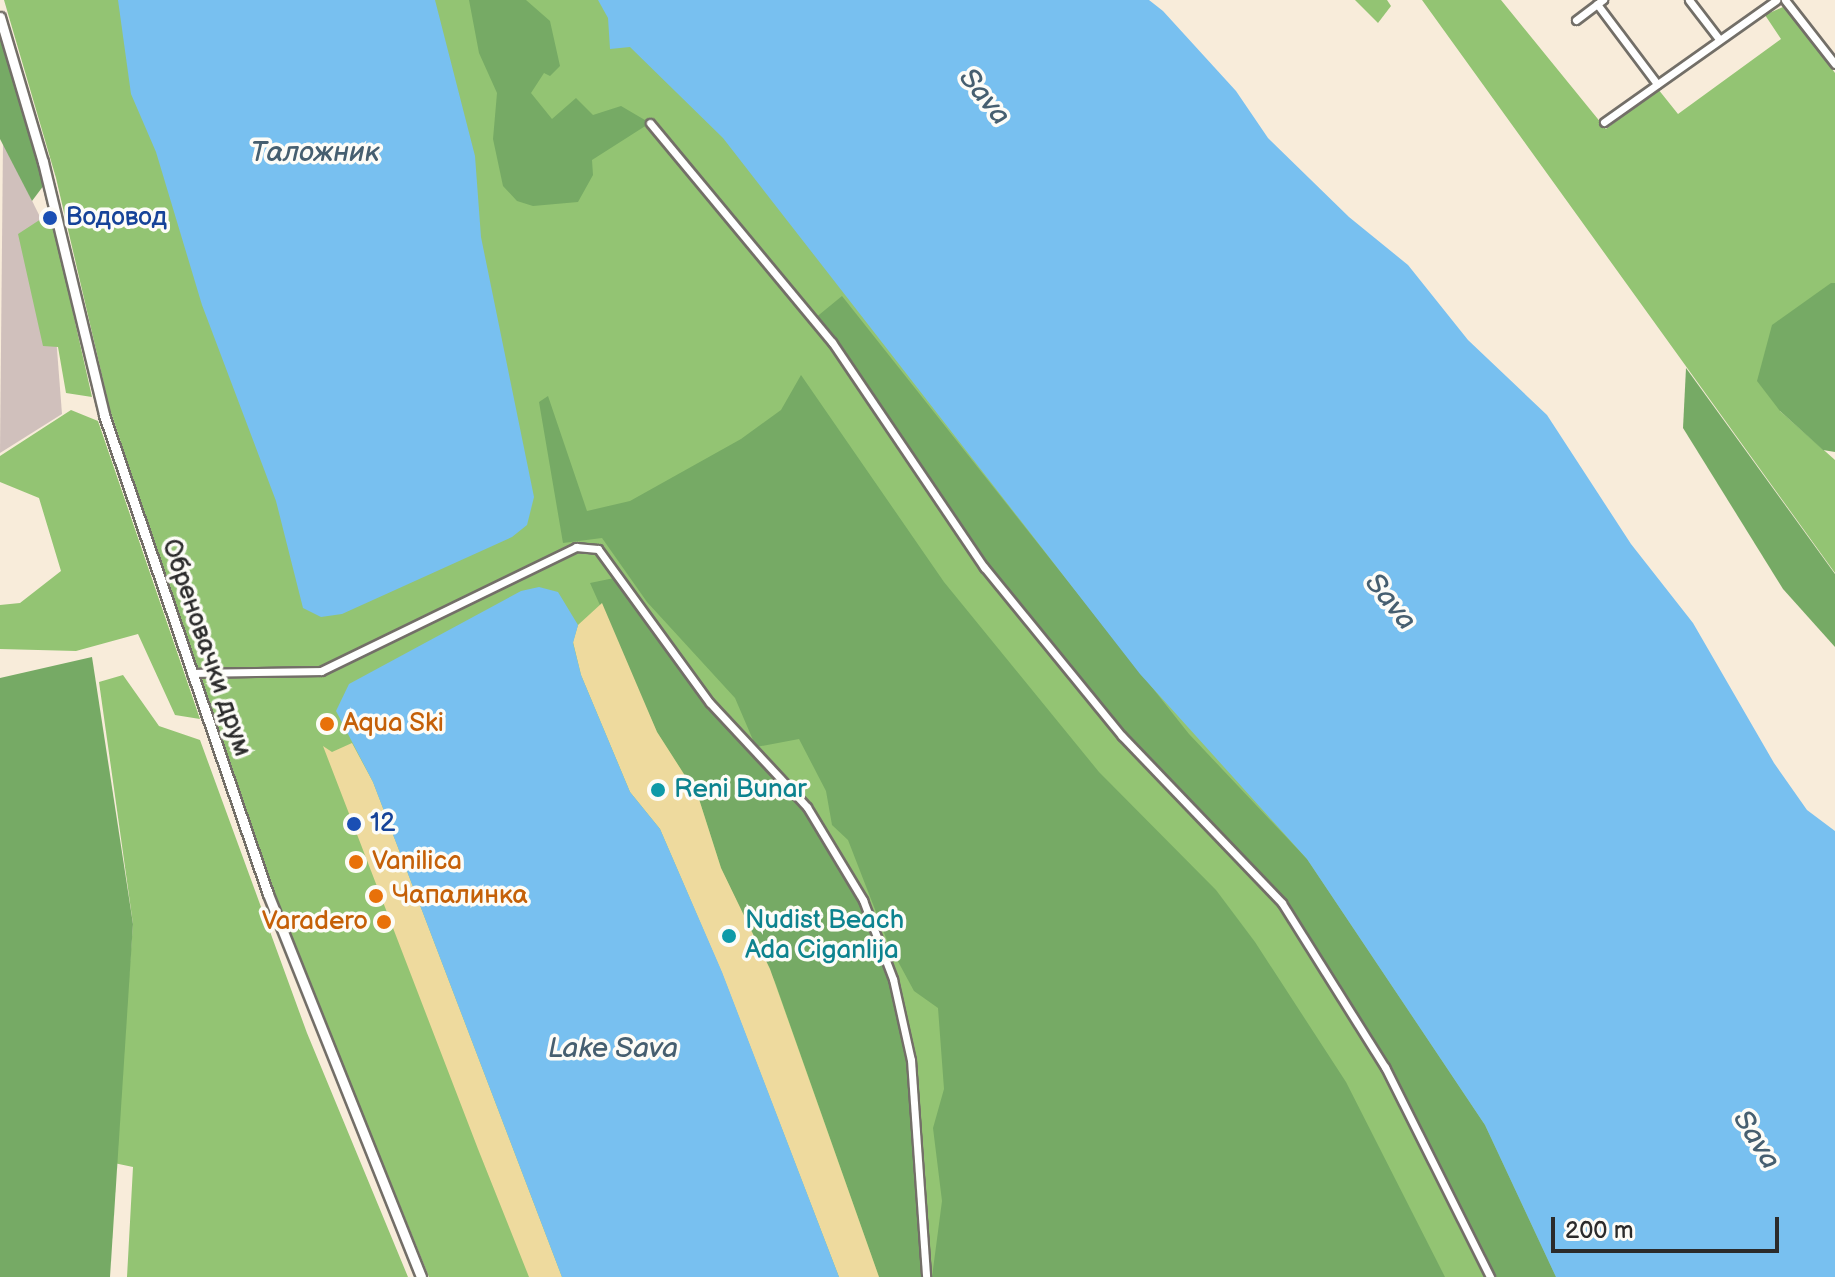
<!DOCTYPE html>
<html>
<head>
<meta charset="utf-8">
<style>
	body { margin:0 }
	#map { position:relative; width:1835px; height:1277px; overflow:hidden; background:#f8ecda; font-family:"Balsamiq Sans",sans-serif }
	div>[style] { position:absolute }
	.industrial>* { inset:0; background:#d0c0bc }
	.green>* { inset:0; background:#93c473 }
	.forest>* { inset:0; background:#76aa65 }
	.sand>* { inset:0; background:#eeda9e }
	.water>* { inset:0; background:#78c0f0 }
	.roads { filter:drop-shadow(2px 0 #736f68) drop-shadow(-2px 0 #736f68) drop-shadow(0 2px #736f68) drop-shadow(0 -2px #736f68) }
	.street>* { height:7px; margin:-3.5px; padding:0 3.5px; transform-origin:3.5px; border-radius:3.5px; background:#fff }
	.secondary>* { height:9px; margin:-4.5px; padding:0 4.5px; transform-origin:4.5px; border-radius:4.5px; background:#fff }
	.dots>* { width:22px; height:22px; translate:-50% -50%; box-sizing:border-box; border:4px solid #fdfcf7; border-radius:50% }
	span { translate:-50% -50%; white-space:nowrap; text-align:center; line-height:1.15; -webkit-text-stroke:7px #fdfcf7; paint-order:stroke }
	.transit-label { font-size:26px; color:#164399 }
	.left { translate:0 -50%; text-align:left }
	.street-label { font-size:26px; color:#2b2b2b }
	.food-label { font-size:26px; color:#c56008 }
	.right { translate:-100% -50%; text-align:right }
	.culture-label { font-size:26px; color:#0d838f }
	.water-label { font-size:28px; color:#465f70; font-style:italic }
	.scale { position:absolute; left:1551px; top:1217px; width:228px; height:36px; box-sizing:border-box; border:4px solid #2b2b2b; border-top:0; padding-left:10px; font-size:24px; line-height:28px; white-space:nowrap; color:#2b2b2b; -webkit-text-stroke:6px #fdfcf7; paint-order:stroke }
</style>
</head>
<body>
<div id="map">
	<div class="industrial">
		<i style="clip-path:polygon(3px 142px,48px 233px,62px 414px,0 453px)"></i>
	</div>
	<div class="green">
		<i style="clip-path:polygon(4px 0,654px 0,1240px 707px,1615px 1277px,429px 1277px,267px 877px,110px 410px,56px 178px)"></i>
		<i style="clip-path:polygon(1355px 0,1387px 0,1391px 6px,1378px 23px)"></i>
		<i style="clip-path:polygon(1422px 0,1501px 0,1606px 129px,1658px 89px,1678px 114px,1781px 39px,1765px 15px,1785px 6px,1835px 73px,1835px 284px,1780px 411px,1835px 460px,1835px 573px)"></i>
		<i style="clip-path:polygon(41px 219px,53px 224px,92px 397px,66px 393px,58px 347px,43px 346px,18px 234px)"></i>
		<i style="clip-path:polygon(71px 410px,98px 421px,200px 719px,175px 715px,138px 634px,76px 651px,0 649px,0 605px,20px 603px,61px 571px,39px 498px,0 482px,0 456px)"></i>
		<i style="clip-path:polygon(123px 675px,159px 726px,200px 740px,307px 1033px,408px 1277px,127px 1277px,133px 1167px,114px 1163px,133px 924px,99px 682px)"></i>
	</div>
	<div class="forest">
		<i style="clip-path:polygon(469px 0,526px 0,550px 21px,560px 66px,550px 76px,544px 73px,531px 93px,552px 119px,576px 98px,593px 115px,621px 106px,650px 123px,592px 160px,593px 175px,578px 202px,533px 206px,517px 201px,503px 186px,493px 139px,497px 93px,479px 53px)"></i>
		<i style="clip-path:polygon(0 37px,44px 185px,32px 201px,0 139px)"></i>
		<i style="clip-path:polygon(1831px 283px,1835px 283px,1835px 452px,1823px 450px,1780px 411px,1757px 381px,1772px 325px)"></i>
		<i style="clip-path:polygon(842px 296px,1189px 734px,1307px 859px,1485px 1125px,1556px 1277px,1490px 1277px,1385px 1067px,1294px 920px,1122px 736px,984px 567px,814px 319px)"></i>
		<i style="clip-path:polygon(1686px 368px,1835px 574px,1835px 647px,1783px 589px,1683px 428px)"></i>
		<i style="clip-path:polygon(801px 375px,944px 582px,1099px 772px,1216px 890px,1255px 942px,1346px 1082px,1445px 1277px,932px 1277px,942px 1201px,933px 1128px,944px 1089px,938px 1008px,914px 991px,888px 943px,848px 840px,832px 825px,826px 791px,799px 739px,756px 747px,735px 698px,647px 602px,602px 538px,563px 543px,539px 402px,548px 396px,587px 511px,630px 501px,741px 439px,781px 410px)"></i>
		<i style="clip-path:polygon(619px 577px,710px 703px,779px 773px,838px 852px,888px 963px,911px 1060px,926px 1277px,879px 1277px,775px 982px,721px 868px,698px 796px,657px 732px,590px 583px)"></i>
		<i style="clip-path:polygon(92px 657px,133px 924px,110px 1277px,0 1277px,0 678px)"></i>
	</div>
	<div class="sand">
		<i style="clip-path:polygon(602px 603px,657px 732px,698px 796px,721px 868px,770px 969px,879px 1277px,839px 1277px,722px 973px,660px 829px,630px 792px,581px 675px,573px 642px,578px 625px)"></i>
		<i style="clip-path:polygon(352px 743px,373px 782px,562px 1277px,529px 1277px,478px 1149px,323px 746px,332px 752px)"></i>
	</div>
	<div class="water">
		<i style="clip-path:polygon(118px 0,435px 0,475px 156px,481px 237px,534px 497px,527px 525px,512px 537px,342px 614px,321px 617px,303px 608px,276px 501px,202px 305px,156px 152px,131px 94px)"></i>
		<i style="clip-path:polygon(598px 0,1149px 0,1163px 11px,1236px 91px,1268px 138px,1349px 217px,1408px 265px,1468px 340px,1547px 415px,1631px 544px,1693px 623px,1774px 763px,1807px 810px,1835px 831px,1835px 1277px,1556px 1277px,1485px 1125px,1307px 859px,1140px 674px,723px 138px,630px 47px,610px 49px,608px 18px)"></i>
		<i style="clip-path:polygon(539px 587px,558px 592px,578px 625px,573px 643px,581px 675px,630px 792px,660px 829px,722px 972px,839px 1277px,562px 1277px,373px 782px,336px 711px,349px 684px,521px 591px)"></i>
	</div>
	<div class="roads">
		<div class="street">
			<i style="left:1689px;top:0;width:49px;rotate:52.4deg"></i>
			<i style="left:1785px;top:0;width:81px;rotate:52deg"></i>
			<i style="left:1597px;top:4px;width:100px;rotate:53.1deg"></i>
			<i style="left:1576px;top:20px;width:34px;rotate:-37deg"></i>
			<i style="left:1604px;top:122px;width:211px;rotate:-35.3deg"></i>
			<i style="left:650px;top:123px;width:285px;rotate:50.3deg"></i>
			<i style="left:832px;top:342px;width:272px;rotate:56deg"></i>
			<i style="left:984px;top:567px;width:218px;rotate:50.8deg"></i>
			<i style="left:1122px;top:736px;width:231px;rotate:46.2deg"></i>
			<i style="left:1282px;top:903px;width:194px;rotate:57.9deg"></i>
			<i style="left:1385px;top:1067px;width:235px;rotate:63.4deg"></i>
			<i style="left:191px;top:673px;width:130px;rotate:-0.9deg"></i>
			<i style="left:321px;top:671px;width:284px;rotate:-25.9deg"></i>
			<i style="left:576px;top:547px;width:22px;rotate:5deg"></i>
			<i style="left:598px;top:549px;width:190px;rotate:54deg"></i>
			<i style="left:710px;top:703px;width:142px;rotate:47deg"></i>
			<i style="left:807px;top:807px;width:109px;rotate:58.9deg"></i>
			<i style="left:863px;top:900px;width:85px;rotate:69.2deg"></i>
			<i style="left:893px;top:979px;width:83px;rotate:77.5deg"></i>
			<i style="left:911px;top:1060px;width:218px;rotate:86deg"></i>
		</div>
		<div class="secondary">
			<i style="left:0;top:17px;width:151px;rotate:73.5deg"></i>
			<i style="left:43px;top:162px;width:260px;rotate:76.4deg"></i>
			<i style="left:104px;top:415px;width:506px;rotate:71.1deg"></i>
			<i style="left:268px;top:894px;width:412px;rotate:68.2deg"></i>
		</div>
	</div>
	<div class="dots">
		<i style="left:50px;top:218px;background:#1a4fb4"></i>
		<i style="left:327px;top:724px;background:#e8710a"></i>
		<i style="left:658px;top:790px;background:#0f9aa8"></i>
		<i style="left:354px;top:824px;background:#1a4fb4"></i>
		<i style="left:356px;top:862px;background:#e8710a"></i>
		<i style="left:376px;top:896px;background:#e8710a"></i>
		<i style="left:384px;top:922px;background:#e8710a"></i>
		<i style="left:729px;top:936px;background:#0f9aa8"></i>
	</div>
	<div class="transit-label">
		<span class="left" style="left:66px;top:218px">Водовод</span>
		<span class="left" style="left:370px;top:824px">12</span>
	</div>
	<div class="street-label">
		<span style="left:206px;top:648px;rotate:71deg">Обреновачки друм</span>
	</div>
	<div class="food-label">
		<span class="left" style="left:343px;top:724px">Aqua Ski</span>
		<span class="left" style="left:372px;top:862px">Vanilica</span>
		<span class="left" style="left:392px;top:896px">Чапалинка</span>
		<span class="right" style="left:368px;top:922px">Varadero</span>
	</div>
	<div class="culture-label">
		<span class="left" style="left:674px;top:790px">Reni Bunar</span>
		<span class="left" style="left:745px;top:936px">Nudist Beach<br>Ada Ciganlija</span>
	</div>
	<div class="water-label">
		<span style="left:984px;top:97px;rotate:51deg">Sava</span>
		<span style="left:315px;top:153px">Таложник</span>
		<span style="left:1390px;top:602px;rotate:51deg">Sava</span>
		<span style="left:613px;top:1049px">Lake Sava</span>
		<span style="left:1756px;top:1140px;rotate:58deg">Sava</span>
	</div>
	<div class="scale">200 m</div>
</div>
</body>
</html>
